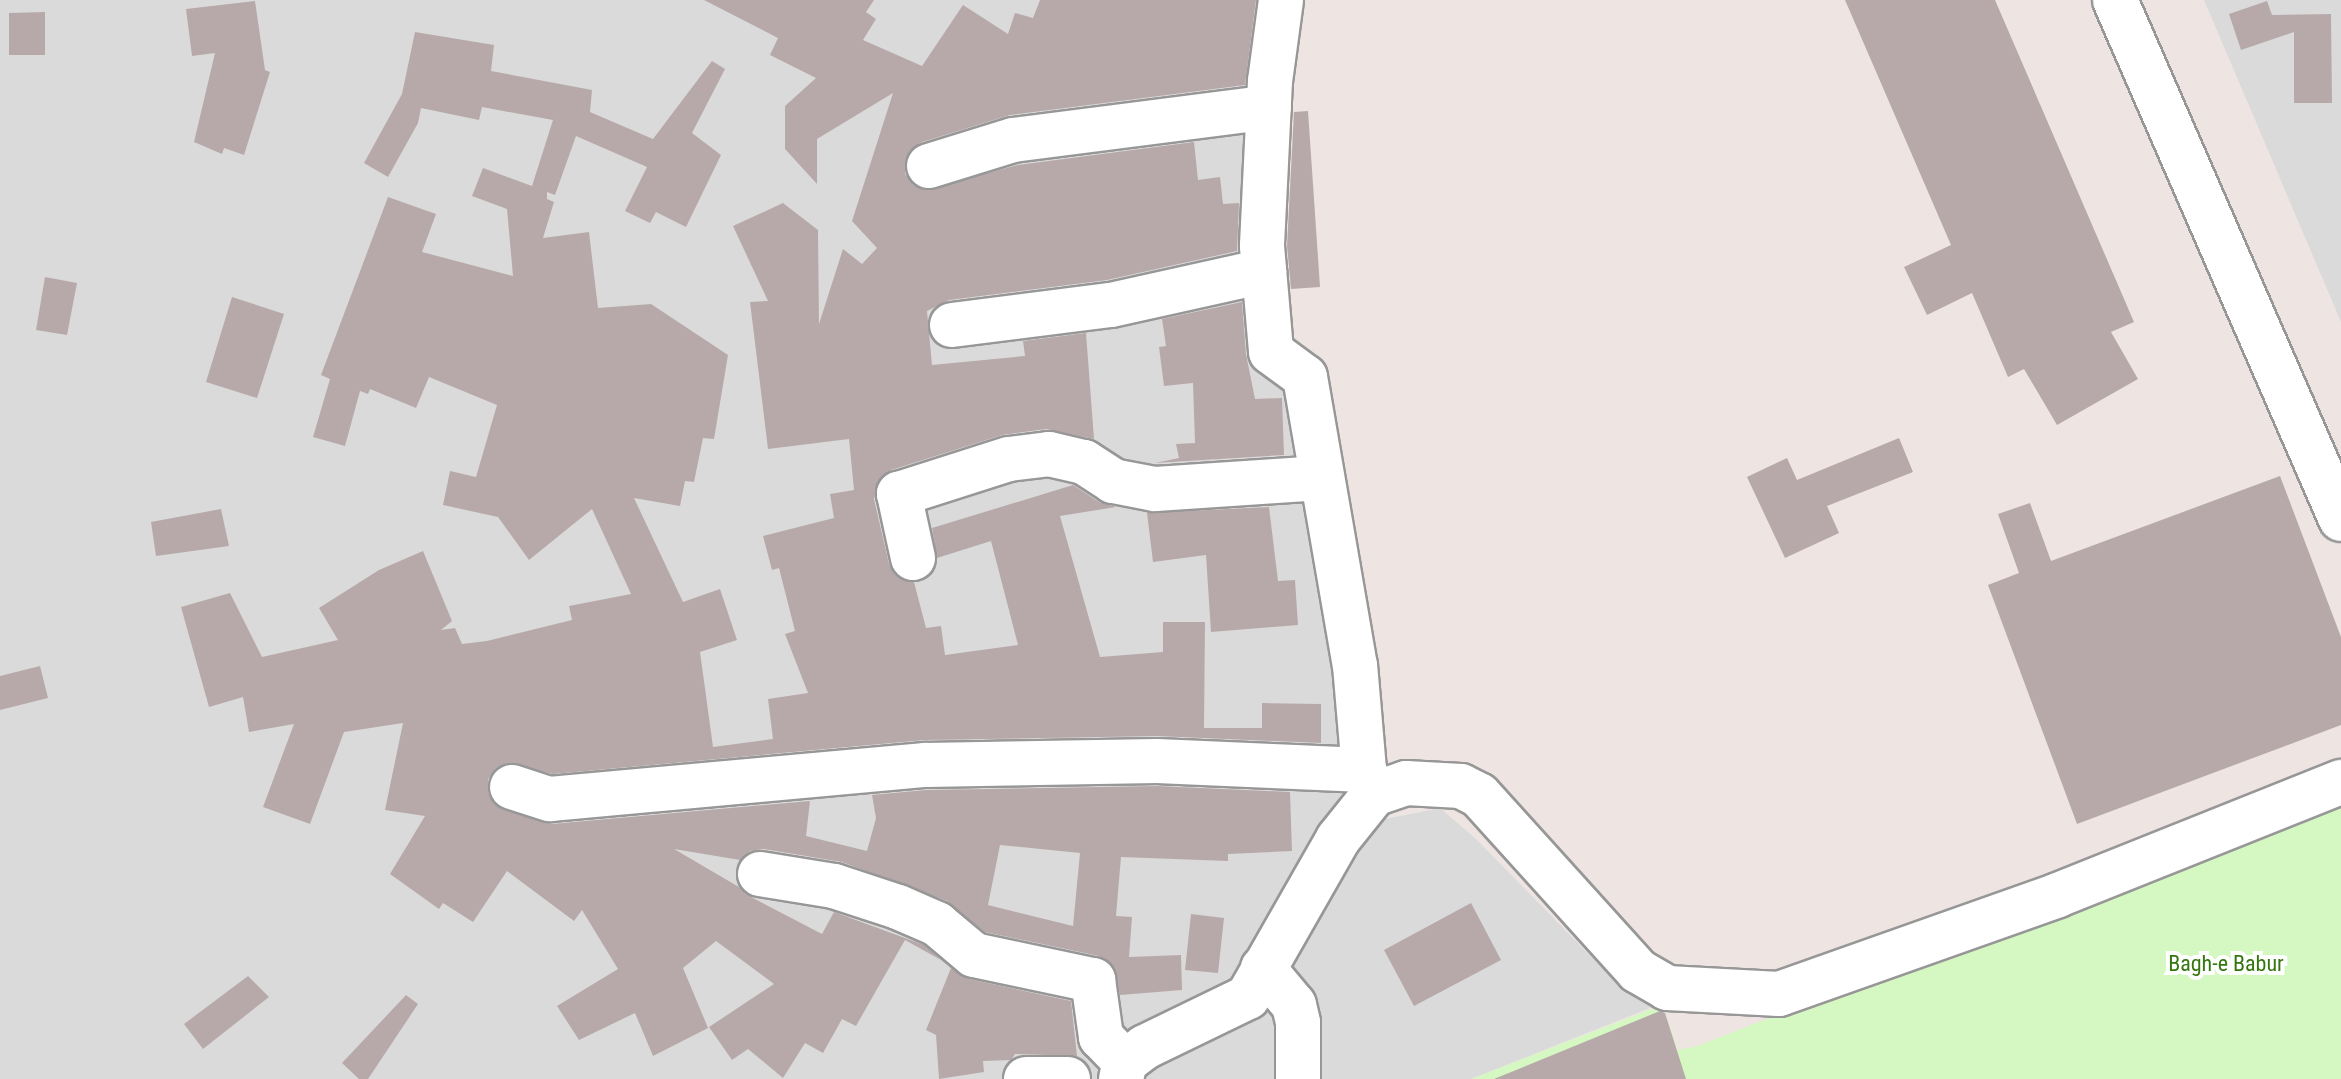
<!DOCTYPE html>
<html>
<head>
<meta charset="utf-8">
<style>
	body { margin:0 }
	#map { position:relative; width:2341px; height:1079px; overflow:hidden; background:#eee5e3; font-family:"Roboto Condensed",sans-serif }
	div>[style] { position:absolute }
	.residential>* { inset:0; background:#dbdada }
	.park>* { inset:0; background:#d5f7c1 }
	.building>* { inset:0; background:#b7a9a9 }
	.roads { filter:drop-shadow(2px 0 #979797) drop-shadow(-2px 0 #979797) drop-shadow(0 2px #979797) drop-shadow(0 -2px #979797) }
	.minor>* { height:44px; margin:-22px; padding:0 22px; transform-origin:22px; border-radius:22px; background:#fff }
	span { translate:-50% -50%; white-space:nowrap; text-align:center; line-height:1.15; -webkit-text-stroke:8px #fff; paint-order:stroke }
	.park-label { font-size:22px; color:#35760f }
</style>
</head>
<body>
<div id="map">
	<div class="residential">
		<i style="clip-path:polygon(0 0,1265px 0,1257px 335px,1261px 375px,1303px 391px,1370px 822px,1440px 808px,1475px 838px,1622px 988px,1655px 1006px,1471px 1079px,0 1079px)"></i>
		<i style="clip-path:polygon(2204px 0,2341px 0,2341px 322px)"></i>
	</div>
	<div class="park">
		<i style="clip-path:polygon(2341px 796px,2341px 1079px,1471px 1079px,1662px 1005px,1678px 1050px,1697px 1046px)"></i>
	</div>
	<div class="building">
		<i style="clip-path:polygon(evenodd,704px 0,874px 0,866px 12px,876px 19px,863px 40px,922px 66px,963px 5px,1008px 34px,1015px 13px,1033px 18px,1040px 0,1256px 0,1245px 85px,1010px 115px,922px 142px,910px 150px,905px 161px,905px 174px,913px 185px,924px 190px,1018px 165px,1194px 142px,1198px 180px,1220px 177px,1223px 204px,1239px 203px,1237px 251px,1107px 280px,949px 300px,927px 311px,932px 365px,1025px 356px,1023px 341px,1086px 333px,1094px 439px,1046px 429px,1002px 435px,891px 470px,881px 477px,874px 499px,889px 564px,895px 575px,914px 582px,926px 628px,941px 626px,945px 655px,1018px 645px,991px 541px,937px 558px,932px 528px,1073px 485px,1099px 502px,1116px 507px,1060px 516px,1100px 657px,1163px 652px,1163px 622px,1205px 622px,1204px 728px,1262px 728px,1262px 703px,1321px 704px,1321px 743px,1157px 736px,924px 740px,553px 774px,507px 763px,496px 768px,488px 779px,488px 793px,494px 804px,504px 810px,552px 824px,810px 801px,806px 836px,867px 851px,876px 818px,872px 795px,926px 790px,1157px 786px,1290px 792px,1292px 851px,1228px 854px,1228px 861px,1121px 857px,1116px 916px,1132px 917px,1129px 957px,1181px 955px,1182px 990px,1120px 995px,1112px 964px,1099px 956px,985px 932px,947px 901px,842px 862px,764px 849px,750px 851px,740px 860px,674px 849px,739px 887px,745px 894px,822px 934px,834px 912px,924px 945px,941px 960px,905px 940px,856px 1026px,842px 1019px,823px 1053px,805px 1043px,783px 1078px,748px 1049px,732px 1060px,709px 1027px,774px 984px,716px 941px,683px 968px,708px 1028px,653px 1056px,635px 1013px,579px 1040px,557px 1006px,618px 969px,582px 910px,574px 921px,507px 871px,473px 922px,443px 903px,439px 909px,390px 874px,425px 816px,385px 810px,403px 723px,344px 732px,310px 824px,263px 807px,294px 724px,249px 732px,243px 697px,209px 707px,181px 607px,230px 593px,262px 657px,338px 640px,319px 608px,379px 570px,423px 551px,452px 621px,441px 630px,455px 628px,462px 644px,487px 641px,572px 620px,569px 606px,631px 594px,592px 509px,529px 560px,498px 517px,443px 505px,450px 471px,476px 477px,497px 405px,429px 377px,416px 408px,370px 389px,368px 394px,360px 391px,345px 446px,313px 437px,330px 379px,321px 375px,388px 197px,436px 214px,422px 252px,513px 276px,507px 209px,472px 196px,483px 168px,532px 186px,553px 120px,482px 107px,479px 120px,421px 108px,418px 123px,388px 177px,364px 163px,402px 94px,415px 32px,494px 45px,491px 71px,592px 90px,590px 112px,653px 139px,712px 61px,725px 69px,692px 133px,721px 155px,686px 227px,656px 212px,650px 223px,625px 211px,647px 167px,576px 136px,555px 195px,547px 192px,547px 199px,554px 202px,543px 238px,589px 232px,598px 308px,651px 304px,728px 355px,714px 439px,703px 438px,694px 482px,685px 481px,680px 506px,634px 498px,683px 602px,720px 589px,737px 640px,700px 652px,713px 747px,773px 739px,768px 699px,808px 693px,785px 634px,795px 631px,779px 568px,772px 570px,763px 536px,834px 518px,830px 494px,854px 490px,849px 439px,768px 449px,750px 302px,768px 301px,733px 226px,783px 203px,818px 230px,819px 324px,843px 249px,862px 264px,877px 248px,852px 221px,893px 93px,817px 139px,817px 184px,785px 149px,785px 106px,816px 78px,770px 55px,778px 38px,704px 0,1000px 845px,1080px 853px,1073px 926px,988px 905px,1000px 845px)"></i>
		<i style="clip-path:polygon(1845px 0,1995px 0,2134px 322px,2111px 332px,2138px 379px,2057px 425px,2024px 369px,2008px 377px,1972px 293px,1927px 315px,1904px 267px,1951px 245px)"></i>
		<i style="clip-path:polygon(255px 1px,265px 70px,270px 72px,244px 155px,224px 148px,222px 154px,194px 142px,215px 53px,192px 56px,186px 9px)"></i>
		<i style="clip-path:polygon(2267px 1px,2272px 15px,2331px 14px,2332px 103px,2294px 103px,2294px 32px,2241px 50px,2229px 14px)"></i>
		<i style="clip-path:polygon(45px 12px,45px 55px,9px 55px,9px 13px)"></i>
		<i style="clip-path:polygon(1308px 111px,1320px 287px,1291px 289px,1287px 246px,1294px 112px)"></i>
		<i style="clip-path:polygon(45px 277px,77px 283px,67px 335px,36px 330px)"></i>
		<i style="clip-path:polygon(232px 297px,284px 314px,257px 398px,206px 382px)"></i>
		<i style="clip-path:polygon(1242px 302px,1246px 354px,1255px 399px,1282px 398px,1284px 455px,1155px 463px,1179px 458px,1176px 444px,1195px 443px,1193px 383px,1164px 386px,1159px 347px,1166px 346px,1162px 319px)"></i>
		<i style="clip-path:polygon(1899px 438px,1913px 472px,1827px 506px,1839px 533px,1785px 558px,1747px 477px,1787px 458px,1797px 480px)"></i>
		<i style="clip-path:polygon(2280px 476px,2341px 637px,2341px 725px,2077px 824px,1988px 585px,2019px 573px,1998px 514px,2030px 503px,2051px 561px)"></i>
		<i style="clip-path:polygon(1269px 507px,1278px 581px,1295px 580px,1298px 625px,1211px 632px,1206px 555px,1153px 562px,1147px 513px)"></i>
		<i style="clip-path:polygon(221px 509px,229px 546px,156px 556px,151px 522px)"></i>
		<i style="clip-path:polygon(40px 666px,48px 698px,0 710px,0 676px)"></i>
		<i style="clip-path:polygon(1471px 903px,1501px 960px,1414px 1006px,1384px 950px)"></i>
		<i style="clip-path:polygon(1191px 914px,1224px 918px,1218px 973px,1185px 970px)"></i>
		<i style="clip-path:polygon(951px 968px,969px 979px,1071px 1001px,1077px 1056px,1015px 1054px,1011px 1060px,983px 1061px,984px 1072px,939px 1079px,936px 1035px,926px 1030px)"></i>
		<i style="clip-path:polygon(248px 976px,269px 997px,203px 1049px,184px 1024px)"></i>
		<i style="clip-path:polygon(406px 995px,418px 1004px,368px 1079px,359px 1079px,342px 1063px)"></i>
		<i style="clip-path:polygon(1660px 1011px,1665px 1013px,1686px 1079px,1494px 1079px)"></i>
	</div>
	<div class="roads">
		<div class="minor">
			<i style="left:1281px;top:0;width:82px;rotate:97.7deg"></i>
			<i style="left:1270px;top:81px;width:165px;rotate:92.8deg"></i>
			<i style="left:1262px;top:246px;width:106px;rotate:85.1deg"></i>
			<i style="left:1271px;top:352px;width:42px;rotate:36.3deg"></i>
			<i style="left:1305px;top:377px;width:292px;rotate:80.2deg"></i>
			<i style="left:1355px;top:665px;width:105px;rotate:85.1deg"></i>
			<i style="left:1364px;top:770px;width:26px;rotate:67deg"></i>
			<i style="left:2115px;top:0;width:566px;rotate:66.47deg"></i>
			<i style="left:929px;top:166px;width:88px;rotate:-17.2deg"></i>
			<i style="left:1013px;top:140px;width:258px;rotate:-7.3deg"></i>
			<i style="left:952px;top:325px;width:160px;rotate:-7.2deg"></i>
			<i style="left:1111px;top:305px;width:157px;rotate:-12.5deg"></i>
			<i style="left:913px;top:558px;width:66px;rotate:-102.3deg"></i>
			<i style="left:899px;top:494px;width:115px;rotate:-17.7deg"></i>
			<i style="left:1009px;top:459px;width:40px;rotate:-7.1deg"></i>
			<i style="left:1049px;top:454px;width:36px;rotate:13deg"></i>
			<i style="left:1084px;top:462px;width:35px;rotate:33deg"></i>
			<i style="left:1113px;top:481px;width:43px;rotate:10.8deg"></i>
			<i style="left:1155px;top:489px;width:167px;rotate:-3.8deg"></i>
			<i style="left:512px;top:787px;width:40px;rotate:18deg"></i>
			<i style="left:550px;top:799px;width:377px;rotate:-5.2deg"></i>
			<i style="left:925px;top:765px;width:232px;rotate:-1deg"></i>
			<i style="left:1157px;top:761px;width:207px;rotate:2.5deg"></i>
			<i style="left:760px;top:874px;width:75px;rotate:9.2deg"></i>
			<i style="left:834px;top:886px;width:67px;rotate:18.2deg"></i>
			<i style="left:898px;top:907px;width:43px;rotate:23.6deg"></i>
			<i style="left:937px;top:924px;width:48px;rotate:40deg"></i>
			<i style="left:974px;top:955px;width:122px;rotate:11.9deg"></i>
			<i style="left:1093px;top:980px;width:58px;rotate:82deg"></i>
			<i style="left:1101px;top:1037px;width:35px;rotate:46deg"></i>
			<i style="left:1263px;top:968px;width:48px;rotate:50deg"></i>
			<i style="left:1294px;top:1005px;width:18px;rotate:77deg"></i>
			<i style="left:1298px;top:1023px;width:56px;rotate:90deg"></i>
			<i style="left:1026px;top:1079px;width:42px"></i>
			<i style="left:1121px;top:1079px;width:17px;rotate:-77deg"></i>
			<i style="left:1125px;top:1062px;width:25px;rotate:-37deg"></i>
			<i style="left:1145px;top:1047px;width:114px;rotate:-25.9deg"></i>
			<i style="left:1248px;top:997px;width:182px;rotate:-60.3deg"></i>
			<i style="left:1338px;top:839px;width:58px;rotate:-51.3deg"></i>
			<i style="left:1374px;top:794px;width:34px;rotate:-19deg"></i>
			<i style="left:1406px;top:783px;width:55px;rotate:3.1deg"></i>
			<i style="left:1461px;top:786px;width:20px;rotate:27deg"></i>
			<i style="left:1479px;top:795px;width:237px;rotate:47.9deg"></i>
			<i style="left:1638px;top:971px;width:34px;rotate:30deg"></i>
			<i style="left:1667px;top:988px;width:112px;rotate:3.1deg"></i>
			<i style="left:1779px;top:994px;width:296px;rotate:-19.5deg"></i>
			<i style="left:2058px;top:895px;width:305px;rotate:-21.8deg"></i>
		</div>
	</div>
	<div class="park-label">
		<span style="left:2226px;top:964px">Bagh-e Babur</span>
	</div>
</div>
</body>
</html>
